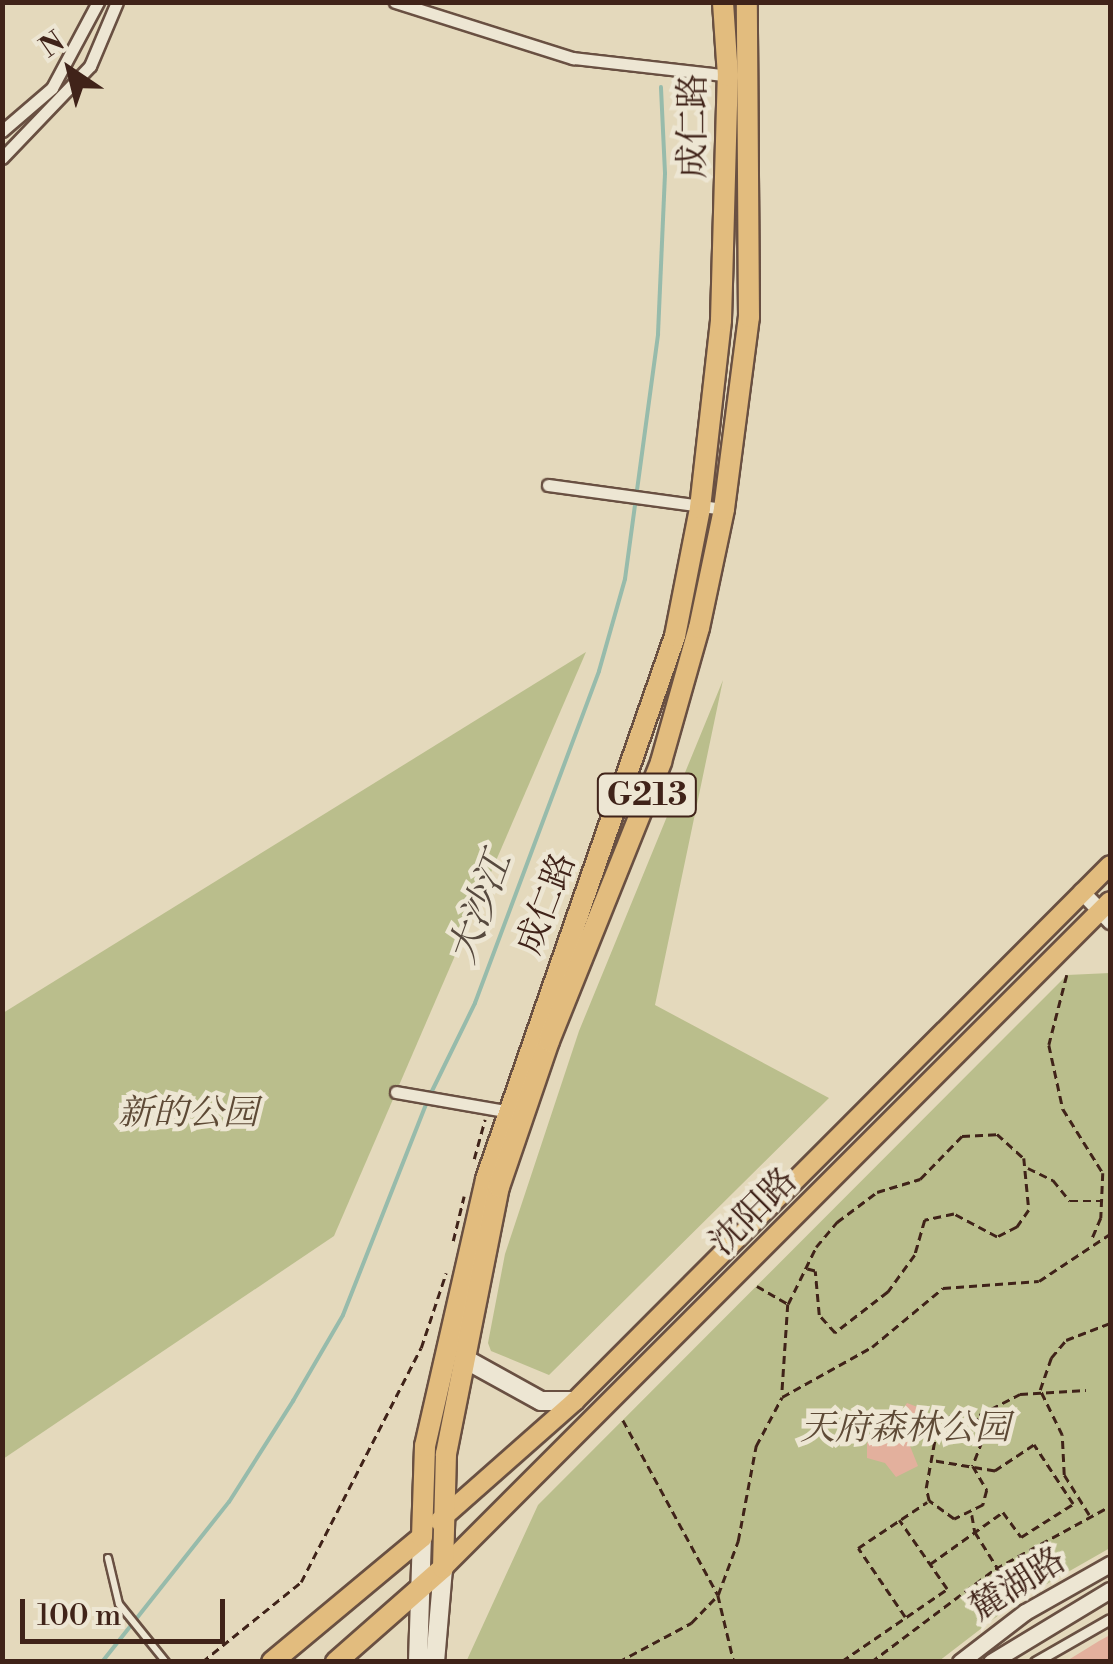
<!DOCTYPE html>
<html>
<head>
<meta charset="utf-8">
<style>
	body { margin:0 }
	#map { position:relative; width:1113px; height:1664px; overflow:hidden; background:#e4d9bc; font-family:"Libre Bodoni","Noto Serif SC",serif }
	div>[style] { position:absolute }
	.green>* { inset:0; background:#babe8c }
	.stream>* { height:4px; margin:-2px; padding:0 2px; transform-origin:2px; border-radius:2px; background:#97bbab }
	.building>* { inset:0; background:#e3b09d }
	.path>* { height:2.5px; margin-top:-1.25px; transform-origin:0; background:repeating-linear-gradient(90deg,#402319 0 8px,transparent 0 13px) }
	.roads { filter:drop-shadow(2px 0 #695042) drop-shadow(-2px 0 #695042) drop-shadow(0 2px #695042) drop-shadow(0 -2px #695042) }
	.service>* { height:6px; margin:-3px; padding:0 3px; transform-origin:3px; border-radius:3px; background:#ede6d3 }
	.pedestrian>* { height:9px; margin:-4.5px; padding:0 4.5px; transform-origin:4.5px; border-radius:4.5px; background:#ede6d3 }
	.minor>* { height:11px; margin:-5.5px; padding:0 5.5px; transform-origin:5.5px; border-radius:5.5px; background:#ede6d3 }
	.tertiary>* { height:15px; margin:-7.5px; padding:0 7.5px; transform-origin:7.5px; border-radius:7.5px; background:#ede6d3 }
	.secondary>* { height:18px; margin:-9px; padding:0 9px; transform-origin:9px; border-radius:9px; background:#ede6d3 }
	.primary>* { height:18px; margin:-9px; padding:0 9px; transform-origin:9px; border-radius:9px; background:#e2bc7e }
	.trunk>* { height:20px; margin:-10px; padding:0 10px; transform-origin:10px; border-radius:10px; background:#e2bc7e }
	span { translate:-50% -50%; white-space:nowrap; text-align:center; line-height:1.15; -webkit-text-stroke:9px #ede6d3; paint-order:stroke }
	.shield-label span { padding:2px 8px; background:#ede6d3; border:2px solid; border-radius:8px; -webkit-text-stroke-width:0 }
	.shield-label { font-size:32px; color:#402319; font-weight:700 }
	.street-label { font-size:35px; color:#402319 }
	.park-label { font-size:35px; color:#5e4a36; font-style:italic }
	.water-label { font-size:38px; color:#56493e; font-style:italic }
	.frame { position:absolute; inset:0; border:5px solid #402319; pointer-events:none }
	.north { position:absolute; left:20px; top:20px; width:100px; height:100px; -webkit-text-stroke:8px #ede6d3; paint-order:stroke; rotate:325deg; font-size:28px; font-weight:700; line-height:40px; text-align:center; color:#402319 }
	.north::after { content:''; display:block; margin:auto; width:35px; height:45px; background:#402319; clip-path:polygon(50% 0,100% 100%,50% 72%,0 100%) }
	.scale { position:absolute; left:20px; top:1599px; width:205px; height:45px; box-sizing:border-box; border:5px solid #402319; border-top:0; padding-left:12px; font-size:30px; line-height:35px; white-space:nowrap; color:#402319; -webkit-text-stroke:8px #ede6d3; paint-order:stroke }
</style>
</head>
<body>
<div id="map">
	<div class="green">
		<i style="clip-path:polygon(586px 652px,334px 1236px,3px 1459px,3px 1013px)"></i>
		<i style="clip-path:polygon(723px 680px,655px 1005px,829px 1098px,549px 1375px,491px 1351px,488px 1343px,505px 1254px,579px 1031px)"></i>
		<i style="clip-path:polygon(1110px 973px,1110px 1548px,1017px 1601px,939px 1661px,466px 1662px,538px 1505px,1067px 975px)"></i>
	</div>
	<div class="stream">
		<i style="left:431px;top:1093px;width:100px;rotate:-63.9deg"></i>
		<i style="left:475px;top:1003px;width:354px;rotate:-69.5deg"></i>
		<i style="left:599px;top:671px;width:96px;rotate:-74.2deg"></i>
		<i style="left:625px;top:579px;width:247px;rotate:-82.3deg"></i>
		<i style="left:658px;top:334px;width:161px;rotate:-87.5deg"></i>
		<i style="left:665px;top:173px;width:86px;rotate:-92.7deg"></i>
		<i style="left:102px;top:1662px;width:204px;rotate:-51.6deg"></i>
		<i style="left:229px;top:1502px;width:120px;rotate:-57.6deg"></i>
		<i style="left:293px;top:1401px;width:99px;rotate:-59.8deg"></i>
		<i style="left:343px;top:1315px;width:229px;rotate:-68.5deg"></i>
	</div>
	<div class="building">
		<i style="clip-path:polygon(907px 1403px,920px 1408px,908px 1441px,918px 1466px,896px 1477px,885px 1463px,867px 1458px,867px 1443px,884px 1438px)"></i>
		<i style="clip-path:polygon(1110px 1635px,1110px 1662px,1065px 1662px,1099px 1641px)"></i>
	</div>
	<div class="path">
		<i style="left:1067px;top:975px;width:72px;rotate:104.4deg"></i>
		<i style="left:1049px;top:1045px;width:66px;rotate:77.7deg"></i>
		<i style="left:1063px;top:1109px;width:75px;rotate:58deg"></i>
		<i style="left:1103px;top:1173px;width:45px;rotate:92.5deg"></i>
		<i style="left:1101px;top:1218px;width:25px;rotate:113deg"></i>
		<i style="left:474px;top:1159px;width:41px;rotate:-74.6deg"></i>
		<i style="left:1028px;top:1168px;width:28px;rotate:26deg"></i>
		<i style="left:1053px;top:1180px;width:27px;rotate:51deg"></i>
		<i style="left:1070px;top:1201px;width:31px"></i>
		<i style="left:453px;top:1241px;width:46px;rotate:-76.3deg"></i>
		<i style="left:757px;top:1286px;width:36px;rotate:30deg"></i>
		<i style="left:788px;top:1304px;width:91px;rotate:93.8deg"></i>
		<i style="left:788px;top:1304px;width:64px;rotate:-63.8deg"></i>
		<i style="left:816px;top:1247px;width:33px;rotate:-50deg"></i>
		<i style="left:837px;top:1222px;width:50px;rotate:-36.9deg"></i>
		<i style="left:877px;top:1192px;width:45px;rotate:-16.8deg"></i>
		<i style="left:920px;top:1179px;width:60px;rotate:-45.7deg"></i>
		<i style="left:962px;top:1136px;width:35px;rotate:-3deg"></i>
		<i style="left:997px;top:1134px;width:36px;rotate:42deg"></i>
		<i style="left:1024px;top:1158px;width:52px;rotate:84.5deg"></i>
		<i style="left:1029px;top:1210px;width:21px;rotate:125deg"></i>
		<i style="left:1017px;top:1227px;width:22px;rotate:153deg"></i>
		<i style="left:997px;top:1237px;width:49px;rotate:-151.9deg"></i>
		<i style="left:954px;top:1214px;width:30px;rotate:168deg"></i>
		<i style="left:925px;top:1220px;width:36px;rotate:106deg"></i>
		<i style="left:915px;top:1255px;width:46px;rotate:126.1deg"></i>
		<i style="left:888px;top:1292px;width:67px;rotate:142.3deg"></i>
		<i style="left:835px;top:1333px;width:24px;rotate:-132deg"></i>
		<i style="left:819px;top:1315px;width:44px;rotate:-95.2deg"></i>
		<i style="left:815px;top:1271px;width:8px;rotate:-166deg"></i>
		<i style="left:967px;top:1409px;width:28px;rotate:45deg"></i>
		<i style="left:987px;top:1429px;width:40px;rotate:111deg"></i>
		<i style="left:973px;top:1466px;width:28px;rotate:60deg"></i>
		<i style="left:987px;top:1490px;width:16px;rotate:105deg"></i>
		<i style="left:983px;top:1505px;width:32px;rotate:154deg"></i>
		<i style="left:954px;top:1519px;width:31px;rotate:-144deg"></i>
		<i style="left:929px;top:1501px;width:13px;rotate:-103deg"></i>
		<i style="left:926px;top:1488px;width:67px;rotate:-79.7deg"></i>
		<i style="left:938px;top:1422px;width:32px;rotate:-24deg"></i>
		<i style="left:979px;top:1415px;width:46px;rotate:-27.1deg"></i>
		<i style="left:1020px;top:1394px;width:66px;rotate:-3.5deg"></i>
		<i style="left:623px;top:1420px;width:199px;rotate:61.5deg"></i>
		<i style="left:718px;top:1595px;width:69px;rotate:76.6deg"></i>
		<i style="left:972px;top:1515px;width:17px;rotate:80deg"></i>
		<i style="left:975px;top:1532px;width:79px;rotate:57.9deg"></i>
		<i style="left:1089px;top:1515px;width:47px;rotate:-122deg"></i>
		<i style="left:1064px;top:1475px;width:40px;rotate:-92.9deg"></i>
		<i style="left:1062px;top:1435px;width:50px;rotate:-116.1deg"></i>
		<i style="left:1040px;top:1390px;width:34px;rotate:-71deg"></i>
		<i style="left:1051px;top:1358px;width:23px;rotate:-50deg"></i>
		<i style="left:1066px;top:1340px;width:47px;rotate:-21.1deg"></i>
		<i style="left:930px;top:1564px;width:90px;rotate:-35.5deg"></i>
		<i style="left:1003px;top:1512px;width:31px;rotate:54deg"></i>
		<i style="left:1021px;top:1537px;width:62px;rotate:-32.4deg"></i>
		<i style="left:1073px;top:1504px;width:71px;rotate:-123.5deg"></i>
		<i style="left:1034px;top:1445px;width:47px;rotate:146.3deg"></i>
		<i style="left:995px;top:1471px;width:61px;rotate:-170.5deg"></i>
		<i style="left:905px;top:1617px;width:83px;rotate:-124.3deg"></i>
		<i style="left:858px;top:1548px;width:83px;rotate:-33.7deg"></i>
		<i style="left:842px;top:1661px;width:127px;rotate:-34.4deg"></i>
		<i style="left:947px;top:1589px;width:84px;rotate:-124.8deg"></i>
		<i style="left:202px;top:1662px;width:127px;rotate:-38.9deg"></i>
		<i style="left:301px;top:1582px;width:263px;rotate:-62.9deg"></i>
		<i style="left:421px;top:1348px;width:79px;rotate:-71.6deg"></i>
		<i style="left:618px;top:1662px;width:83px;rotate:-28.1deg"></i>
		<i style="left:691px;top:1623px;width:39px;rotate:-46deg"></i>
		<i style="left:718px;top:1595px;width:58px;rotate:-69.7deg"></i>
		<i style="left:738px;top:1541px;width:97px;rotate:-79.3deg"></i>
		<i style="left:756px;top:1446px;width:55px;rotate:-62deg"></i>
		<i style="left:782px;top:1397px;width:103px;rotate:-29.1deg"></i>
		<i style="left:872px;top:1347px;width:92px;rotate:-39.7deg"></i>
		<i style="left:943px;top:1288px;width:96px;rotate:-4.2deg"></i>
		<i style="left:1039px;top:1281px;width:85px;rotate:-33.5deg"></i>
		<i style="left:871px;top:1662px;width:155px;rotate:-36.9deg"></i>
		<i style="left:995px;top:1569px;width:131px;rotate:-28.7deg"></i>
	</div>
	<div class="roads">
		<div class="service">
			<i style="left:108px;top:1558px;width:47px;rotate:76.6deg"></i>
			<i style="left:119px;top:1604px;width:75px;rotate:51deg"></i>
		</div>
		<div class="pedestrian">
			<i style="left:1035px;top:1662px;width:86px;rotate:-29.8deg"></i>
		</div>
		<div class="minor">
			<i style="left:395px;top:2px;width:187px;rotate:17.5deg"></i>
			<i style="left:573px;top:58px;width:159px;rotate:6.5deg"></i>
			<i style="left:2px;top:131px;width:66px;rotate:-40.7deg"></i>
			<i style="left:52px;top:88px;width:98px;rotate:-61.9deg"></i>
			<i style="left:2px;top:158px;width:127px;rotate:-46.3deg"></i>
			<i style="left:90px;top:66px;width:69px;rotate:-67.1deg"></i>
			<i style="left:548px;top:485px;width:178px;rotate:7.8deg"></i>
			<i style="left:396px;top:1092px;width:111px;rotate:9.9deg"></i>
		</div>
		<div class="tertiary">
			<i style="left:1081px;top:891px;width:42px;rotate:46deg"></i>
			<i style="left:960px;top:1662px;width:82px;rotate:-37.6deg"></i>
			<i style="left:1025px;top:1612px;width:98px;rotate:-29.5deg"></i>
			<i style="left:991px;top:1662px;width:139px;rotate:-31.2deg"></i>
		</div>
		<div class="secondary">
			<i style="left:465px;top:1359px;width:87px;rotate:28.9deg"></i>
			<i style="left:541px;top:1401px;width:34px"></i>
			<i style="left:418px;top:1662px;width:125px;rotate:-88.2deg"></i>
			<i style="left:435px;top:1662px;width:94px;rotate:-85.1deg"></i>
		</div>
		<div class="primary">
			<i style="left:439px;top:1521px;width:181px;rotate:-41.4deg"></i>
			<i style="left:575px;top:1401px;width:757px;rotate:-45.05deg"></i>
			<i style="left:443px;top:1568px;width:943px;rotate:-45deg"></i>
		</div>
		<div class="trunk">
			<i style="left:272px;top:1662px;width:195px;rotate:-39.8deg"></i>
			<i style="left:422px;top:1537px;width:91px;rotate:-88.1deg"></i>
			<i style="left:425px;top:1446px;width:274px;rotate:-77.1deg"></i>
			<i style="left:486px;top:1179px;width:575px;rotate:-70.81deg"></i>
			<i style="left:675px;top:636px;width:130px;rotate:-78.9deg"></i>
			<i style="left:700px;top:508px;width:189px;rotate:-83.6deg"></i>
			<i style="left:721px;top:320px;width:244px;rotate:-88.4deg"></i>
			<i style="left:728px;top:76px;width:74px;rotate:-93.9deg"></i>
			<i style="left:336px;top:1662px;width:142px;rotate:-41.3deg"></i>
			<i style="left:443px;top:1568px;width:114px;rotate:-88.5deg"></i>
			<i style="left:446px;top:1454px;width:272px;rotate:-78.8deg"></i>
			<i style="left:499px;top:1187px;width:154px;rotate:-71.1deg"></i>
			<i style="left:549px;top:1041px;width:301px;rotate:-68.1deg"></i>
			<i style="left:661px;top:762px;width:139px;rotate:-74.2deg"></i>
			<i style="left:699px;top:628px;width:122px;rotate:-78.1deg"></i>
			<i style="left:724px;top:509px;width:194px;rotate:-82.6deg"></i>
			<i style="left:749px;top:317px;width:315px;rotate:-90.4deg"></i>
		</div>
	</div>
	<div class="shield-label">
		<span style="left:647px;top:795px">G213</span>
	</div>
	<div class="street-label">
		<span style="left:694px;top:126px;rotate:-90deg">成仁路</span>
		<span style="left:547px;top:904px;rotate:-69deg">成仁路</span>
		<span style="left:754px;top:1212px;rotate:-45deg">沈阳路</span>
		<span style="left:1018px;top:1585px;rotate:-32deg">麓湖路</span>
	</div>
	<div class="park-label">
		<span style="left:188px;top:1114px">新的公园</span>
		<span style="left:905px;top:1429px">天府森林公园</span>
	</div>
	<div class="water-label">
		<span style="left:481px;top:908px;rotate:-70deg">大沙江</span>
	</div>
	<div class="frame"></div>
	<div class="north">N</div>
	<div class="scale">100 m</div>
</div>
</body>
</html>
